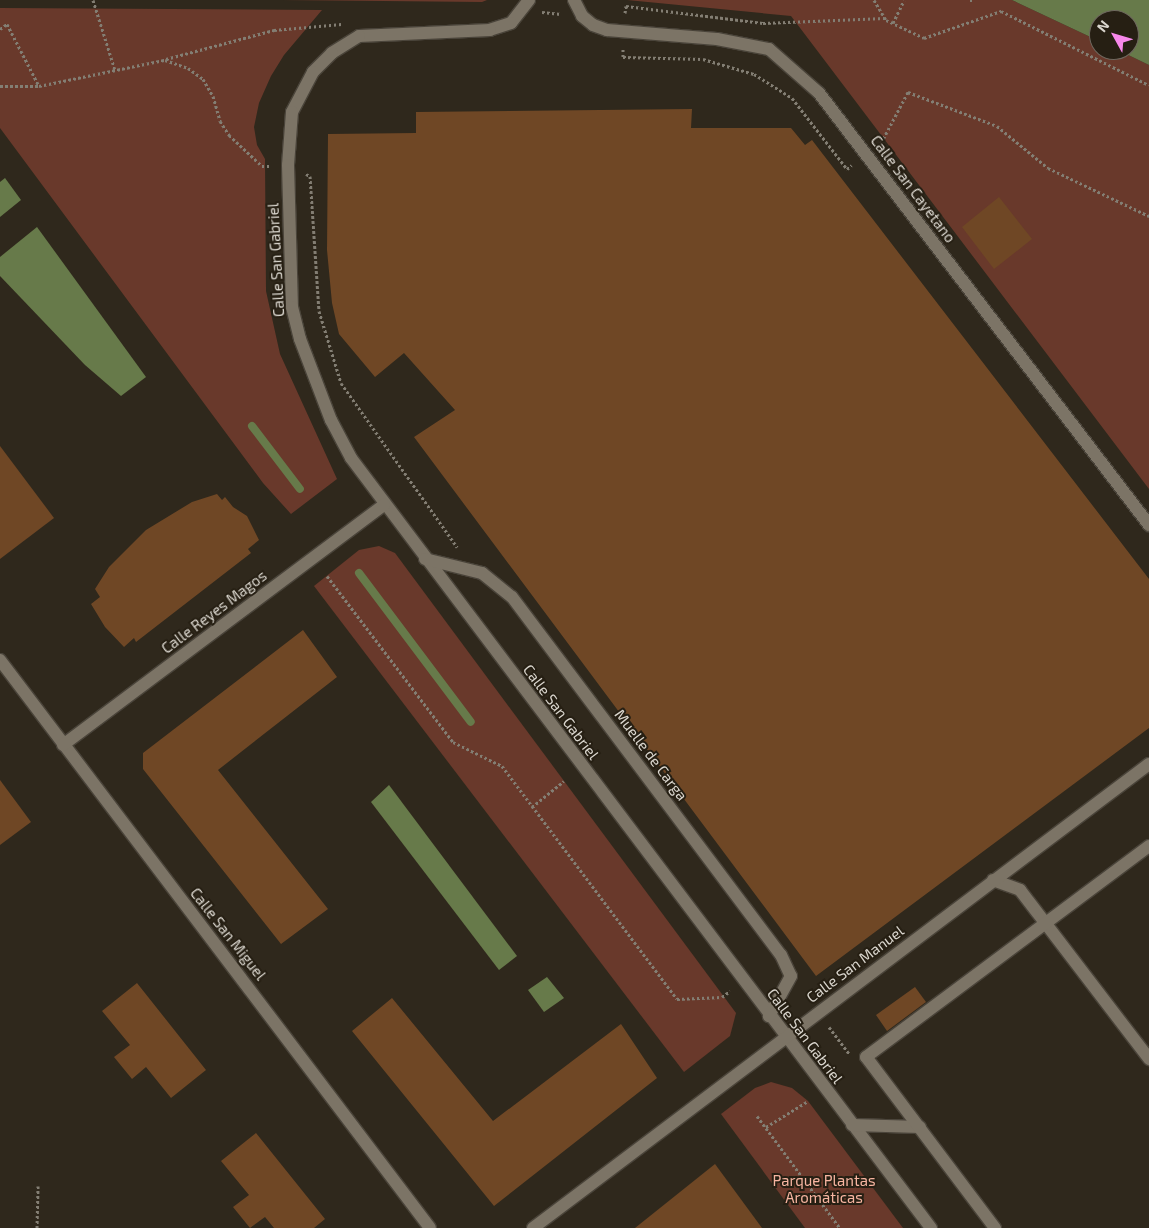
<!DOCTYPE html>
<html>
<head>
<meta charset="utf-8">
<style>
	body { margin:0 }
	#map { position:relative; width:1149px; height:1228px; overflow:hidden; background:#2f281c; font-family:"Exo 2",sans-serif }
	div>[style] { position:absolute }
	.green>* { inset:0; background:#69392b }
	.water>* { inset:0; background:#677a4a }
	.stream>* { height:8px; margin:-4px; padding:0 4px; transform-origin:4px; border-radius:4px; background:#677a4a }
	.building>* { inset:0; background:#6f4725 }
	.path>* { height:3px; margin-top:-1.5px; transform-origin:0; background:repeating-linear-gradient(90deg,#837e73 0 2.5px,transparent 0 5px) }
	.roads { filter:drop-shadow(1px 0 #4a443a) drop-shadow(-1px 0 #4a443a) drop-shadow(0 1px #4a443a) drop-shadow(0 -1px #4a443a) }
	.minor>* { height:12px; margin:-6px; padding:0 6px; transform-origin:6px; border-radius:6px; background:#7c7466 }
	span { translate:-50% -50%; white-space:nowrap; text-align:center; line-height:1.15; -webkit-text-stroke:4px #261f13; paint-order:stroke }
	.street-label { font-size:15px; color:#dad6ce }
	.park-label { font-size:15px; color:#f7b5a1 }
	.north { position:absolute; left:1089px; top:10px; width:50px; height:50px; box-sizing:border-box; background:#261f13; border:1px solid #6e685e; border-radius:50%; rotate:309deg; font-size:14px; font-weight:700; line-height:20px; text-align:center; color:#dad6ce }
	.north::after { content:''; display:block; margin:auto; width:18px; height:22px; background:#f788eb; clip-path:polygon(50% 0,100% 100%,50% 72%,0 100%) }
</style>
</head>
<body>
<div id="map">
	<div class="green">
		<i style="clip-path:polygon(282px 0,487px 0,482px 2px)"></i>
		<i style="clip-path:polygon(627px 0,1012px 0,1099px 41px,1099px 50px,1118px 50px,1149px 65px,1149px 489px,791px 16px)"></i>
		<i style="clip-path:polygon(0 8px,322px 10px,284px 55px,271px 76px,259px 103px,254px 127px,257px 145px,265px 159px,266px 291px,280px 354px,337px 479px,291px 514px,263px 483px,0 128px)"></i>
		<i style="clip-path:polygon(379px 546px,395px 553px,736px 1013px,730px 1036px,684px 1072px,314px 586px,359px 550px)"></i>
		<i style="clip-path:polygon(771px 1082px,792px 1088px,808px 1101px,903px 1228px,805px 1228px,721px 1114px,755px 1088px)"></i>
	</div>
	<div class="water">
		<i style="clip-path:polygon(1012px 0,1149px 0,1149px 65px,1118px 50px,1129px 50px,1129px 20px,1099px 20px,1099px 41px)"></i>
		<i style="clip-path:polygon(5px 178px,21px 200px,0 217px,0 182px)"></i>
		<i style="clip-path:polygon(37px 227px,146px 377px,121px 396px,85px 365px,0 276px,0 257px)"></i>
		<i style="clip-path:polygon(389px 785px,517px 956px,499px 970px,371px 802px)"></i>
		<i style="clip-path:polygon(547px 977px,564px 998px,544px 1012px,528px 990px)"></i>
	</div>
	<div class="stream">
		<i style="left:252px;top:426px;width:79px;rotate:52.7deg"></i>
		<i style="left:359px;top:573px;width:186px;rotate:53.1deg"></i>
	</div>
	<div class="building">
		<i style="clip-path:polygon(692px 109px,691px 128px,791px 128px,805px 145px,812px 140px,1149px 579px,1149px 728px,816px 976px,414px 437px,455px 410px,404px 353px,375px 377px,339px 334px,332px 303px,327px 250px,328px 134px,416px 133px,416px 112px)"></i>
		<i style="clip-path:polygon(999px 197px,1032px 239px,994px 269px,962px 227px)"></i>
		<i style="clip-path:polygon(0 446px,54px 518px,0 559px)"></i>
		<i style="clip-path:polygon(217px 494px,222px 500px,225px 497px,233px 507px,247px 516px,259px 540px,248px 549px,251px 553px,136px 642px,134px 638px,124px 647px,105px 627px,91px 604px,100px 597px,95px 589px,109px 567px,146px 530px,192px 502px)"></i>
		<i style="clip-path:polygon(303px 630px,337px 677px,218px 770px,328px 909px,281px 944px,143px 769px,143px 753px)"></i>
		<i style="clip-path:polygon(0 780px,31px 822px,0 845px)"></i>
		<i style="clip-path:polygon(137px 983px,206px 1070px,171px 1098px,146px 1067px,132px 1079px,114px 1057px,130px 1045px,102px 1011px)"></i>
		<i style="clip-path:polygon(915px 987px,926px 1002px,887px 1031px,876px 1015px)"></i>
		<i style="clip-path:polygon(392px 998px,493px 1121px,621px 1024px,657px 1078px,494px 1206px,352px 1031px)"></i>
		<i style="clip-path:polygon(256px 1133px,325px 1219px,314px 1228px,274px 1228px,265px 1217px,250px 1228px,233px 1207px,249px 1195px,221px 1161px)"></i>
		<i style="clip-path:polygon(715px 1164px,762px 1228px,635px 1228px)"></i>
	</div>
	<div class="path">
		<i style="left:93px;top:0;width:73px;rotate:72.6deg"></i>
		<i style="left:874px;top:0;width:23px;rotate:59deg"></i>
		<i style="left:886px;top:20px;width:42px;rotate:25.3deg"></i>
		<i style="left:924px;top:38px;width:82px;rotate:-19.3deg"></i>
		<i style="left:1001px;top:11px;width:165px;rotate:26.6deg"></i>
		<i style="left:970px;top:0;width:2px"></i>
		<i style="left:542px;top:12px;width:19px;rotate:6deg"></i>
		<i style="left:625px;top:13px;width:7px;rotate:-82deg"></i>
		<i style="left:626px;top:6px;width:138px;rotate:7.1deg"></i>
		<i style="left:763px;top:23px;width:122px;rotate:-2.3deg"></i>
		<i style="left:893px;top:23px;width:25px;rotate:-64deg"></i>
		<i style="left:0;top:29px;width:9px;rotate:-36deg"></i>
		<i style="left:7px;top:24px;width:70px;rotate:62.7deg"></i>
		<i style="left:623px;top:49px;width:8px;rotate:90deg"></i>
		<i style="left:623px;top:57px;width:80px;rotate:1.4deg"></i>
		<i style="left:703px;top:59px;width:53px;rotate:16.4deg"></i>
		<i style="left:754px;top:74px;width:45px;rotate:32.3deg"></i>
		<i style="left:792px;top:98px;width:90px;rotate:52.2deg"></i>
		<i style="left:847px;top:169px;width:6px;rotate:-39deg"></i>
		<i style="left:166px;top:59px;width:112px;rotate:-15deg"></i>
		<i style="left:274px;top:30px;width:68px;rotate:-5deg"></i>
		<i style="left:0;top:86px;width:39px"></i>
		<i style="left:39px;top:86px;width:129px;rotate:-11.7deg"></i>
		<i style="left:165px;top:60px;width:24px;rotate:19deg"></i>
		<i style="left:188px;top:68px;width:19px;rotate:36deg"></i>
		<i style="left:203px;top:79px;width:20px;rotate:60deg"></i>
		<i style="left:213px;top:96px;width:26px;rotate:74deg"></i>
		<i style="left:220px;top:121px;width:17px;rotate:57deg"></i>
		<i style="left:229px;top:135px;width:45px;rotate:43.2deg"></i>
		<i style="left:262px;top:166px;width:8px"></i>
		<i style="left:881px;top:143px;width:58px;rotate:-62.1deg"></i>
		<i style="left:908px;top:92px;width:95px;rotate:20.9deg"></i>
		<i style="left:997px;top:126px;width:66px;rotate:39.5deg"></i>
		<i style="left:1048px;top:168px;width:112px;rotate:25.4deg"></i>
		<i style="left:306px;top:174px;width:4px;rotate:27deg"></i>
		<i style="left:310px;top:176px;width:135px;rotate:86.2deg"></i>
		<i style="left:319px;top:311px;width:75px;rotate:73deg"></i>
		<i style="left:341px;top:383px;width:201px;rotate:54.7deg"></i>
		<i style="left:327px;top:576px;width:208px;rotate:52.8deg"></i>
		<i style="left:453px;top:742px;width:55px;rotate:26.1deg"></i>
		<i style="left:502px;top:766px;width:291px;rotate:53.1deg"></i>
		<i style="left:677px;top:999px;width:45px;rotate:-2.5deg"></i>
		<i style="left:722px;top:997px;width:10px;rotate:-37deg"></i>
		<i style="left:532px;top:807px;width:41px;rotate:-39.1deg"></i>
		<i style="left:829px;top:1027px;width:34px;rotate:53deg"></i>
		<i style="left:757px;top:1116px;width:139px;rotate:53.5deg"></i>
		<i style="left:766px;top:1127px;width:49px;rotate:-31.8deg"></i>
		<i style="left:37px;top:1228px;width:42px;rotate:-88.6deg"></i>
	</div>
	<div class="roads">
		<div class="minor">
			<i style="left:529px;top:0;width:29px;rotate:128deg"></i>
			<i style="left:511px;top:23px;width:22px;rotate:162deg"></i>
			<i style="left:490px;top:30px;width:131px;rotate:177.4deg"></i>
			<i style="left:359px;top:36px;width:32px;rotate:148deg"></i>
			<i style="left:332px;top:53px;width:27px;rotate:135deg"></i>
			<i style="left:313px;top:72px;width:45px;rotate:117.7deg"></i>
			<i style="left:292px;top:112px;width:53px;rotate:94.3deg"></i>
			<i style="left:288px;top:165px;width:142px;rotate:88.4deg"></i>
			<i style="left:292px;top:307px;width:33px;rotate:76deg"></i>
			<i style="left:300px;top:339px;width:87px;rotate:69.1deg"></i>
			<i style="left:331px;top:420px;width:43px;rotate:62.2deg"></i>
			<i style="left:351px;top:458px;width:964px;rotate:53.01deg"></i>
			<i style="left:574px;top:0;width:18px;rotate:63deg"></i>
			<i style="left:582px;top:16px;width:14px;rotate:39deg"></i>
			<i style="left:593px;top:25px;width:15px;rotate:20deg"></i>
			<i style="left:607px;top:30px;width:110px;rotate:4.7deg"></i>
			<i style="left:717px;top:39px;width:53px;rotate:10.9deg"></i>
			<i style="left:769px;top:49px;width:67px;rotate:41.3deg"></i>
			<i style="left:819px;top:93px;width:544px;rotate:52.62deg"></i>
			<i style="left:425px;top:559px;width:59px;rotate:13.8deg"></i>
			<i style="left:482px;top:573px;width:38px;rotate:39deg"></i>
			<i style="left:512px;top:597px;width:448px;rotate:53.1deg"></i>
			<i style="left:781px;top:955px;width:23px;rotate:65deg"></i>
			<i style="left:791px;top:976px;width:46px;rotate:118.8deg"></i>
			<i style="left:0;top:660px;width:712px;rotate:52.87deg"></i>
			<i style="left:63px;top:745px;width:401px;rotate:-36.8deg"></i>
			<i style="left:993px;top:880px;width:29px;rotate:20deg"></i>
			<i style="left:1020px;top:890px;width:213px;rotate:52.6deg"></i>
			<i style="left:852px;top:1125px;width:68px;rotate:1.7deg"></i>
			<i style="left:533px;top:1228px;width:771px;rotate:-36.99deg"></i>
			<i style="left:995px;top:1228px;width:214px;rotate:-127deg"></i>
			<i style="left:866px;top:1057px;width:353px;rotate:-36.7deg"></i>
		</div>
	</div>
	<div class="street-label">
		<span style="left:913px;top:189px;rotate:53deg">Calle San Cayetano</span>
		<span style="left:276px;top:260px;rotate:-93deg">Calle San Gabriel</span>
		<span style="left:214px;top:612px;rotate:-37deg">Calle Reyes Magos</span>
		<span style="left:561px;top:712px;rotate:53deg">Calle San Gabriel</span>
		<span style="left:651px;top:755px;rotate:53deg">Muelle de Carga</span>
		<span style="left:228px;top:934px;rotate:52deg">Calle San Miguel</span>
		<span style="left:855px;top:964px;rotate:-37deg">Calle San Manuel</span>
		<span style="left:805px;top:1036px;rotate:53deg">Calle San Gabriel</span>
	</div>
	<div class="park-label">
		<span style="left:824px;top:1189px">Parque Plantas<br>Aromáticas</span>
	</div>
	<div class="north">N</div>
</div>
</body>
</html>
